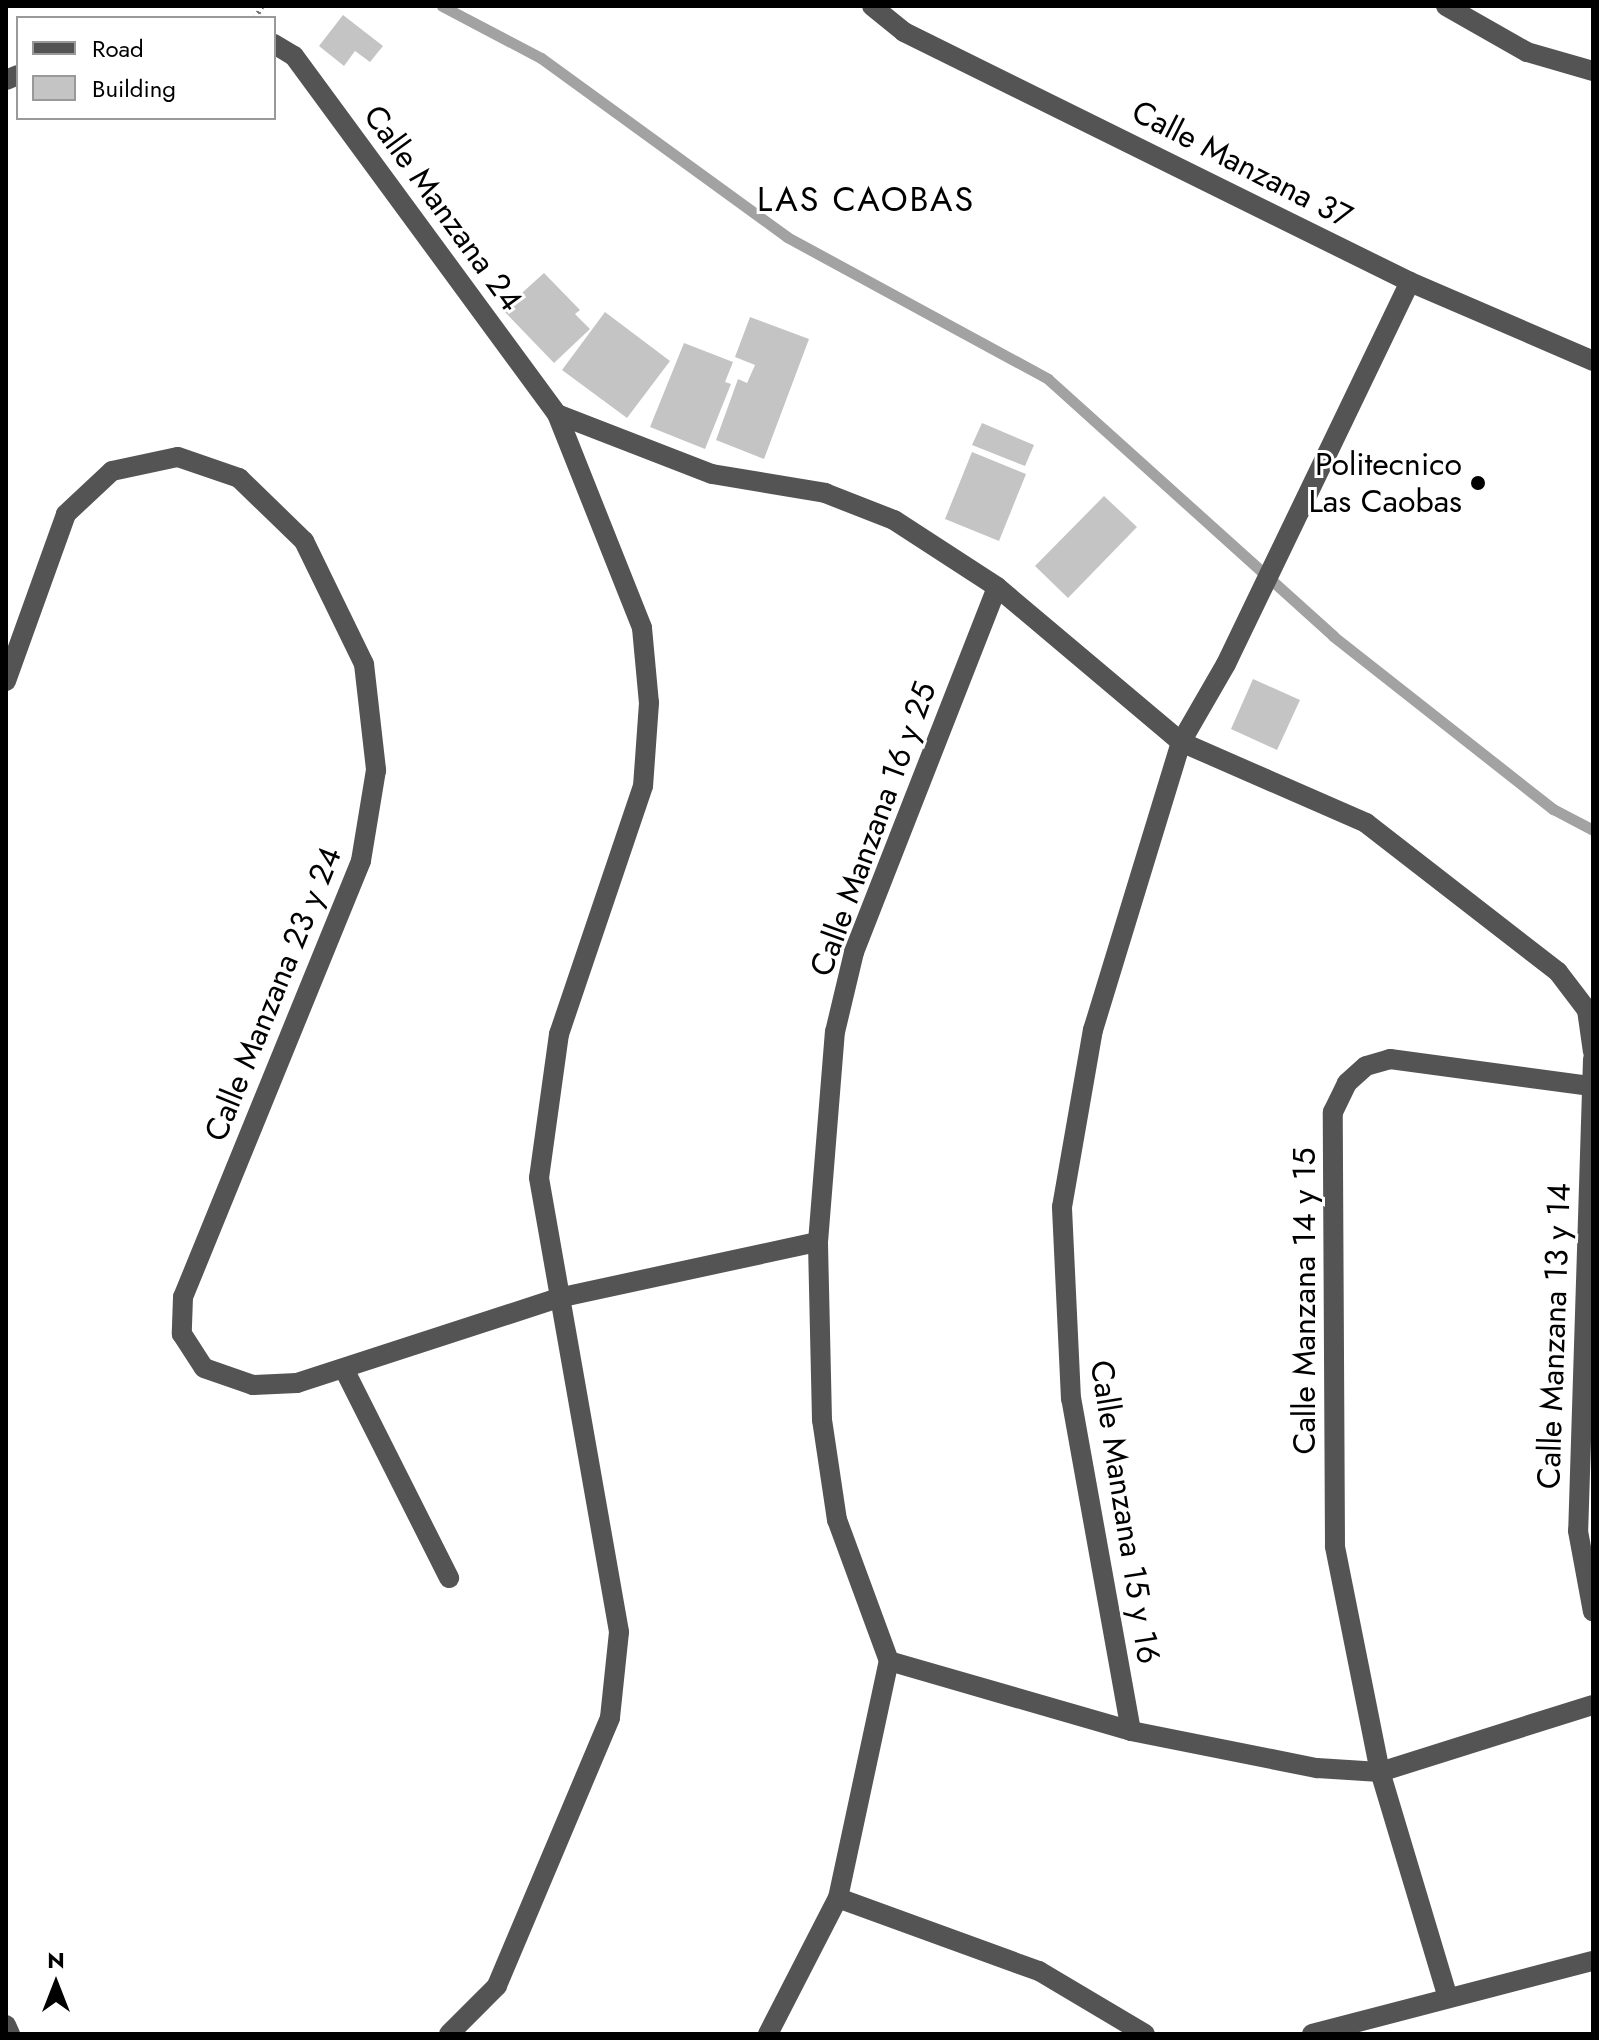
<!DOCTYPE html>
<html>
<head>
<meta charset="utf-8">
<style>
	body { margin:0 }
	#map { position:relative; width:1599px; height:2040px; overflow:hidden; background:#fff; font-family:Jost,sans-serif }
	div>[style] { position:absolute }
	.stream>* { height:11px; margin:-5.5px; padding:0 5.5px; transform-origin:5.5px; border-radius:5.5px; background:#a2a2a2 }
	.building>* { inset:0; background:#c4c4c4 }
	.path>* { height:5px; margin-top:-2.5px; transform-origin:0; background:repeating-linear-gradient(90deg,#767676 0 2px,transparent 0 6px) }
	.minor>* { height:20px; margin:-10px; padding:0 10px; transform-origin:10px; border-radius:10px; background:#545454 }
	.dots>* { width:22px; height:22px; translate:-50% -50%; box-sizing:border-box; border:4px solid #fff; border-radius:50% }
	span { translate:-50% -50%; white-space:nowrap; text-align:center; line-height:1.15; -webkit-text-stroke:6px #fff; paint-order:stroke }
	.street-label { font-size:32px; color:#000 }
	.poi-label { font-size:32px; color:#000 }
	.right { translate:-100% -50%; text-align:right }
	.neighbourhood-label { font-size:34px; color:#000; letter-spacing:2px }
	.frame { position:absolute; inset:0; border:8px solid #000; pointer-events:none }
	.legend { position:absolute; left:16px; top:16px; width:260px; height:104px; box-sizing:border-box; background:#fff; border:2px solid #999; margin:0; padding:10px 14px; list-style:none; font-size:24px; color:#000 }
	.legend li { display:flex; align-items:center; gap:16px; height:40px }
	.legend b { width:40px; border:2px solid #999 }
	.north { position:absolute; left:16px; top:1944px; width:80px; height:80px; -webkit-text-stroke:6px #fff; paint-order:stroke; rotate:0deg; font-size:22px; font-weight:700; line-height:32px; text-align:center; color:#000 }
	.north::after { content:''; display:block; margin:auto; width:28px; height:36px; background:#000; clip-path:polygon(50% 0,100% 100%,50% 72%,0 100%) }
</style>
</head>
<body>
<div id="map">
	<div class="stream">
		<i style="left:442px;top:6px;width:112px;rotate:27.7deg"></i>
		<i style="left:541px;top:58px;width:304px;rotate:36deg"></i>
		<i style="left:787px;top:237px;width:297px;rotate:28.5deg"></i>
		<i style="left:1048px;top:379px;width:384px;rotate:42deg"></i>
		<i style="left:1333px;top:636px;width:280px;rotate:38.2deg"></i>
		<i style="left:1553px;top:809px;width:45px;rotate:27.7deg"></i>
	</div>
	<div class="building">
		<i style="clip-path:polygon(343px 15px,383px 46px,370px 62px,355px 51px,344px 66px,319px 46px)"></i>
		<i style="clip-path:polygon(544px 273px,580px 310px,575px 314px,590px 329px,554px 363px,503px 310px)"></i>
		<i style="clip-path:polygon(605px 312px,670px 361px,627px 418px,562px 370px)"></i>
		<i style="clip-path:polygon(750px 317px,809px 339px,764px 459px,716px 440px,738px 379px,747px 383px,755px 365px,735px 357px)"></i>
		<i style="clip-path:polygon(684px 343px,733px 362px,725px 382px,731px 384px,705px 449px,650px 427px)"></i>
		<i style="clip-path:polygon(982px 423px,1034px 445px,1025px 466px,972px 445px)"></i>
		<i style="clip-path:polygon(972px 452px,1026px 474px,999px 541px,945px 519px)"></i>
		<i style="clip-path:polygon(1104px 496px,1137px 527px,1068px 598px,1035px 566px)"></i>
		<i style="clip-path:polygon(1253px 679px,1300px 700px,1277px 750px,1231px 729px)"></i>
	</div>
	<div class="path">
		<i style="left:255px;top:18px;width:14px;rotate:-60deg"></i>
	</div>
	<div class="minor">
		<i style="left:872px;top:6px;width:41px;rotate:39.1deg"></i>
		<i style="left:904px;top:32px;width:564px;rotate:26.29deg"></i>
		<i style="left:1410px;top:282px;width:199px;rotate:23.3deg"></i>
		<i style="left:1446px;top:6px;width:93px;rotate:29.6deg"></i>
		<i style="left:1527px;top:52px;width:69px;rotate:16.1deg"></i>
		<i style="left:274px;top:44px;width:23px;rotate:31deg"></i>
		<i style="left:294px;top:56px;width:444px;rotate:53.7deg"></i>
		<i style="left:557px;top:414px;width:230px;rotate:68.3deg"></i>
		<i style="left:642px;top:628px;width:75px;rotate:84.7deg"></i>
		<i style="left:649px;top:703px;width:83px;rotate:94.1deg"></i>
		<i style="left:643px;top:786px;width:262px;rotate:108.7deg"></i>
		<i style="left:559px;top:1034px;width:145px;rotate:97.9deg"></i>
		<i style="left:539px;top:1178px;width:461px;rotate:80deg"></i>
		<i style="left:619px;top:1632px;width:86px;rotate:96deg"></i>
		<i style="left:610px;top:1718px;width:291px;rotate:112.9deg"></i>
		<i style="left:497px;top:1986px;width:68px;rotate:135deg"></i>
		<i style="left:6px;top:80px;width:13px;rotate:-23deg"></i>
		<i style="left:557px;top:414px;width:166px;rotate:21.2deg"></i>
		<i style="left:712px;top:474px;width:115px;rotate:9.5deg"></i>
		<i style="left:825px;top:493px;width:74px;rotate:21.4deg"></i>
		<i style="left:894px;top:520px;width:123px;rotate:33deg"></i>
		<i style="left:997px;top:587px;width:241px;rotate:40.1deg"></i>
		<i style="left:1181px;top:742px;width:202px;rotate:23.6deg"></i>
		<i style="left:1366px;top:823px;width:243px;rotate:37.8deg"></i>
		<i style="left:1558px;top:972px;width:48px;rotate:52.7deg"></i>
		<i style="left:1587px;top:1010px;width:42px;rotate:81.9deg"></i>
		<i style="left:6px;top:681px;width:177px;rotate:-70.2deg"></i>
		<i style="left:66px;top:514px;width:63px;rotate:-43.1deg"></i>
		<i style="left:112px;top:471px;width:67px;rotate:-12deg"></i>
		<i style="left:178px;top:457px;width:65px;rotate:19deg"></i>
		<i style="left:239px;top:478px;width:91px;rotate:44.1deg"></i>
		<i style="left:304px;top:541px;width:137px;rotate:64deg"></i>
		<i style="left:364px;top:664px;width:107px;rotate:83.5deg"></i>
		<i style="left:376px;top:770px;width:92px;rotate:99.4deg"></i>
		<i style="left:361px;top:861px;width:471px;rotate:112.2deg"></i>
		<i style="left:183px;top:1297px;width:37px;rotate:92deg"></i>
		<i style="left:182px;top:1334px;width:40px;rotate:57.1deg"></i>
		<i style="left:204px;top:1368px;width:52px;rotate:19.1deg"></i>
		<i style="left:253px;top:1385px;width:44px;rotate:-2.6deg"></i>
		<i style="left:297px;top:1383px;width:274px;rotate:-18deg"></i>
		<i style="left:558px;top:1298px;width:266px;rotate:-12.2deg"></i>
		<i style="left:1593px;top:1059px;width:472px;rotate:91.8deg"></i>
		<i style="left:1578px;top:1531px;width:82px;rotate:79.5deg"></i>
		<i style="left:344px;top:1369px;width:234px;rotate:63.3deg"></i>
		<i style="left:889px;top:1661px;width:150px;rotate:-110.2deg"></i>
		<i style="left:837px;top:1520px;width:101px;rotate:-98.5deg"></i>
		<i style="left:822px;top:1420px;width:178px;rotate:-91.3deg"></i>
		<i style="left:818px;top:1242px;width:211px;rotate:-85.4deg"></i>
		<i style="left:835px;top:1032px;width:82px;rotate:-76.6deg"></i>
		<i style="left:854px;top:952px;width:392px;rotate:-68.6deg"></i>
		<i style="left:889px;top:1661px;width:252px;rotate:16.1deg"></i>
		<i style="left:1131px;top:1731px;width:190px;rotate:11.3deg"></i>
		<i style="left:1317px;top:1768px;width:63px;rotate:3.6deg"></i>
		<i style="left:1380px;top:1772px;width:223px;rotate:-17.5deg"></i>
		<i style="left:1131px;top:1731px;width:337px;rotate:-100.2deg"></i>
		<i style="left:1071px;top:1399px;width:192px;rotate:-92.7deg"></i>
		<i style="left:1062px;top:1207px;width:180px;rotate:-80.1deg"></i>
		<i style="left:1093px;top:1030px;width:301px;rotate:-73deg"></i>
		<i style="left:1181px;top:742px;width:90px;rotate:-60deg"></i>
		<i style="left:1226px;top:664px;width:424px;rotate:-64.3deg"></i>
		<i style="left:838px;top:1898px;width:214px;rotate:20deg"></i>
		<i style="left:1039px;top:1971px;width:123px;rotate:30.7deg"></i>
		<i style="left:1448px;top:1998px;width:236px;rotate:-106.7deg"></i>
		<i style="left:1380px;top:1772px;width:230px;rotate:-101.3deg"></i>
		<i style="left:1335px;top:1546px;width:434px;rotate:-90.3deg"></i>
		<i style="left:1333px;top:1112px;width:32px;rotate:-64deg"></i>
		<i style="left:1347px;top:1083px;width:25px;rotate:-42deg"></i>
		<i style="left:1366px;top:1066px;width:25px;rotate:-16deg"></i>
		<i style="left:1390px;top:1059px;width:203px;rotate:7.7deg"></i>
		<i style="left:6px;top:2025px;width:10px;rotate:66deg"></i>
		<i style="left:768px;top:2034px;width:153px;rotate:-62.8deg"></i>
		<i style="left:838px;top:1898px;width:242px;rotate:-77.9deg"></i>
		<i style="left:1312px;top:2034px;width:290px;rotate:-14.6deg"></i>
	</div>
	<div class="dots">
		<i style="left:1478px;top:483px;background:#000"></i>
	</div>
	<div class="street-label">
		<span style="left:1242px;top:164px;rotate:27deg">Calle Manzana 37</span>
		<span style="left:443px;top:208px;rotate:54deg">Calle Manzana 24</span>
		<span style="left:873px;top:829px;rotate:-70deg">Calle Manzana 16 y 25</span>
		<span style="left:273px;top:994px;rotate:-68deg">Calle Manzana 23 y 24</span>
		<span style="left:1304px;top:1301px;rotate:-90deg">Calle Manzana 14 y 15</span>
		<span style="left:1554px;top:1336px;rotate:-88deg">Calle Manzana 13 y 14</span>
		<span style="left:1125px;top:1512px;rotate:81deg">Calle Manzana 15 y 16</span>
	</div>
	<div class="poi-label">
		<span class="right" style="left:1462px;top:483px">Politecnico<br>Las Caobas</span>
	</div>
	<div class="neighbourhood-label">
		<span style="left:866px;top:200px">LAS CAOBAS</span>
	</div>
	<div class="frame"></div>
	<ul class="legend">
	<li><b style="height:10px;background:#545454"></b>Road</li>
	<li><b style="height:22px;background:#c4c4c4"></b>Building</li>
	</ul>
	<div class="north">N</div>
</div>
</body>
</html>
